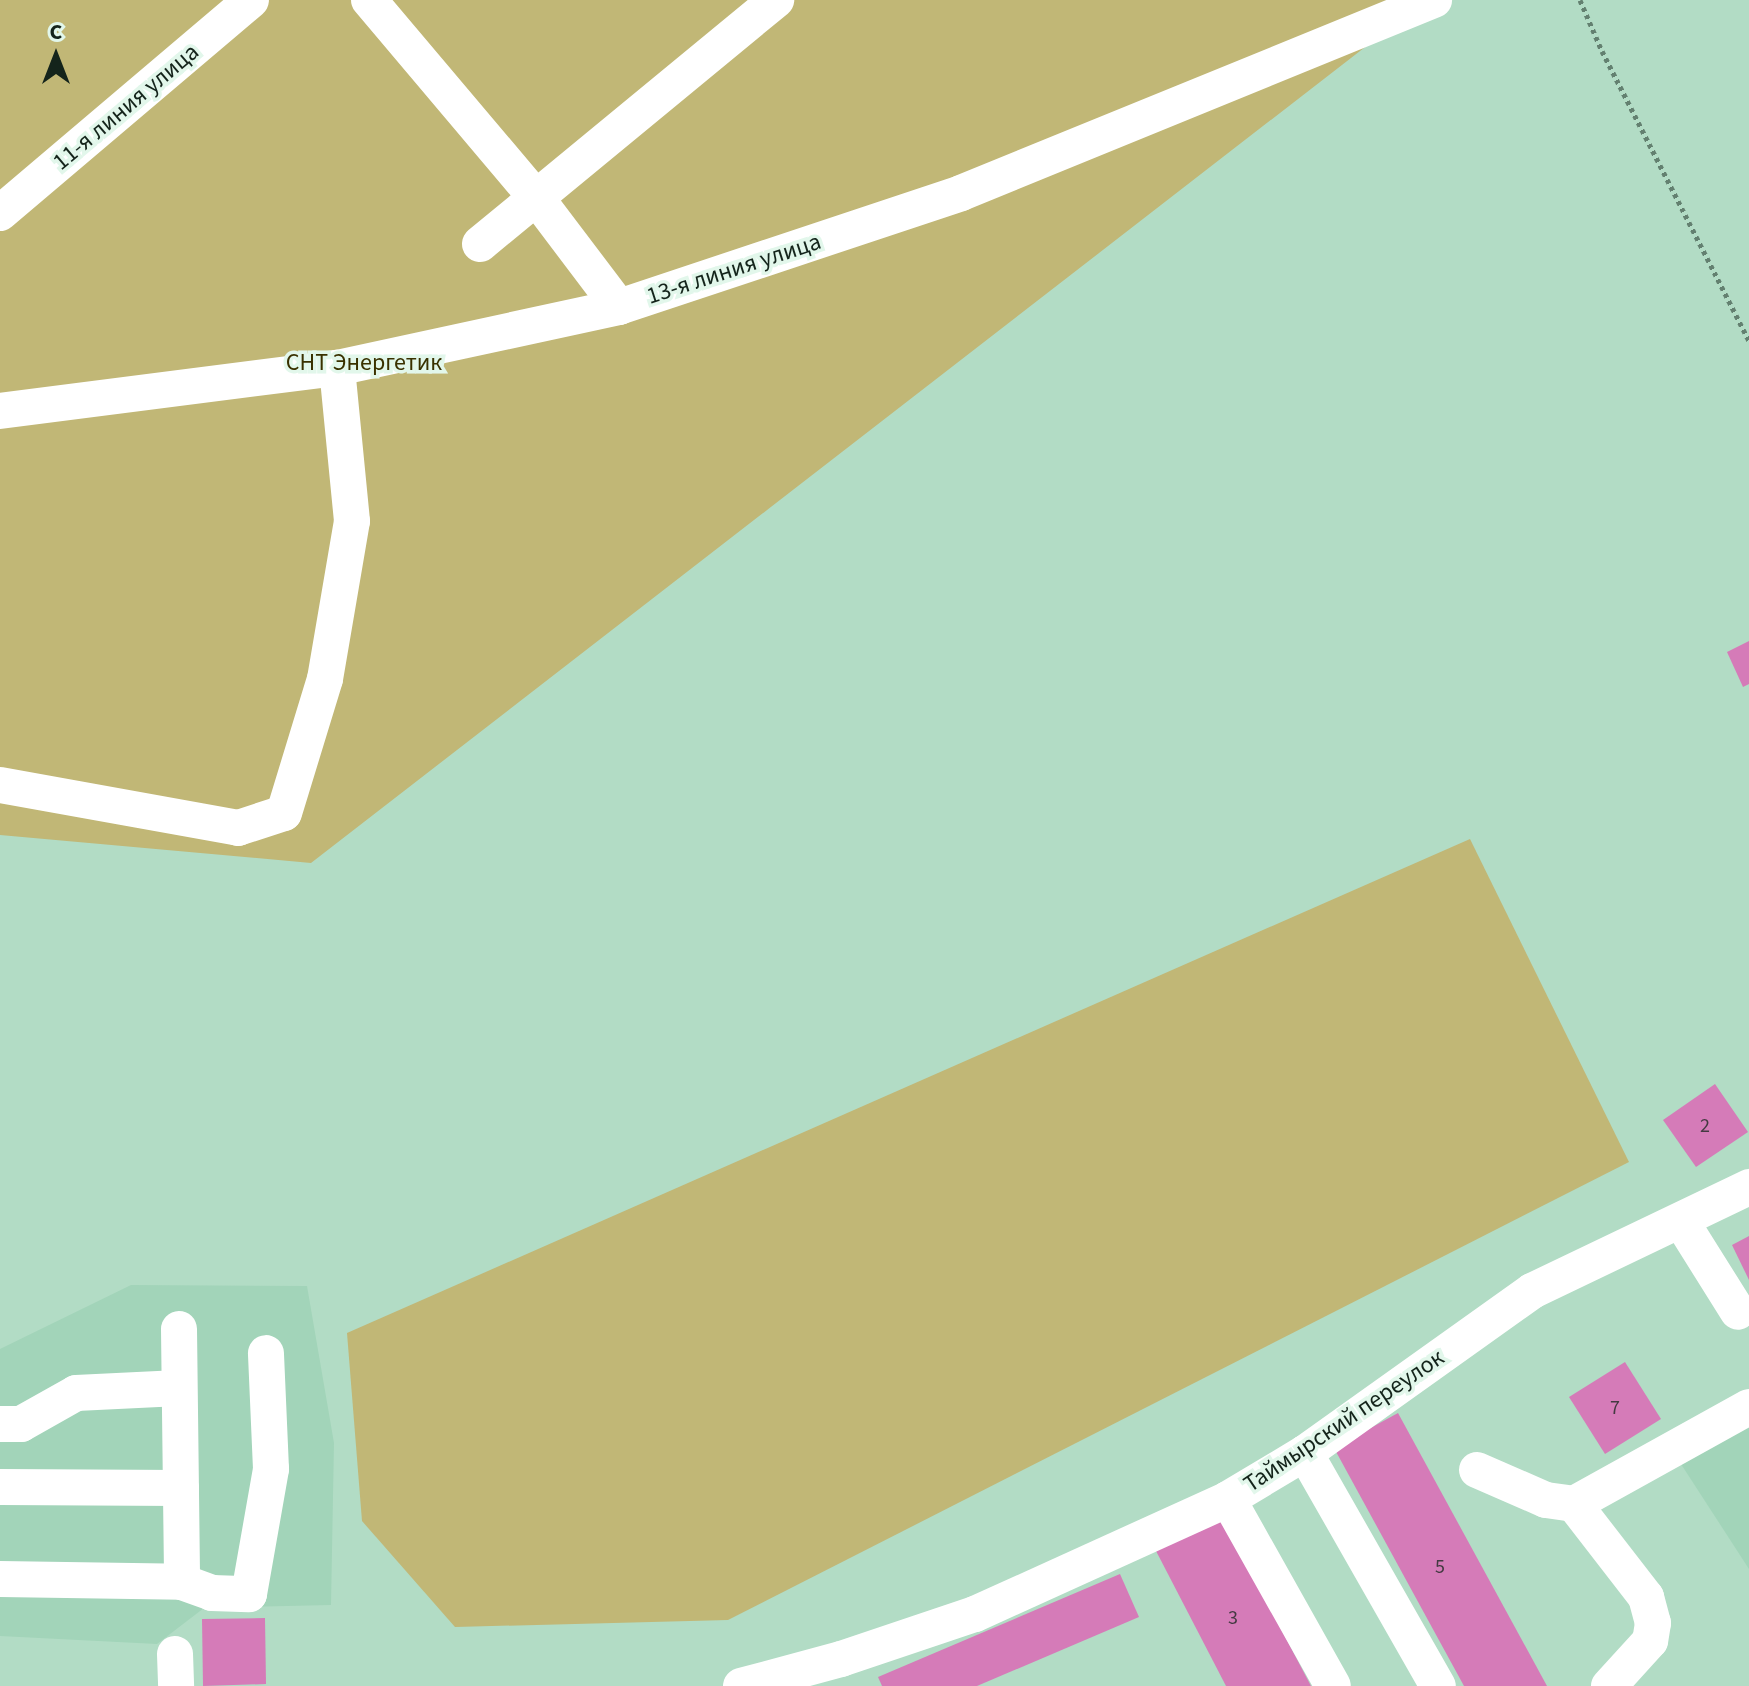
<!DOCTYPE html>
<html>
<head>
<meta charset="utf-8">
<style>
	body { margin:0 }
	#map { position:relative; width:1749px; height:1686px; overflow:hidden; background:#b2dcc5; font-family:"Source Sans 3",sans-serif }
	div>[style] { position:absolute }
	.built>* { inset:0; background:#a2d4b9 }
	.green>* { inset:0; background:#c1b776 }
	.building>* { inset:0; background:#d57bb8 }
	.path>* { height:5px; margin-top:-2.5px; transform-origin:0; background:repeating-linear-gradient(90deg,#638070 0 4px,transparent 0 8px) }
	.minor>* { height:36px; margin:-18px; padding:0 18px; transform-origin:18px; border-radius:18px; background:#fff }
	span { translate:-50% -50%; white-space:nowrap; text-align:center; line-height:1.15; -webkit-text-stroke:7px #e2f7eb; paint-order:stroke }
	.number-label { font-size:20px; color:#443a42 }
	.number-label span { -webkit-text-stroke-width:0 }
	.street-label { font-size:24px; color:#14241b }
	.park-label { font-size:24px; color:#393100 }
	.north { position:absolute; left:16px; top:16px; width:80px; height:80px; -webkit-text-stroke:6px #e2f7eb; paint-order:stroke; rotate:0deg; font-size:22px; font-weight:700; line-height:32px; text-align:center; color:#14241b }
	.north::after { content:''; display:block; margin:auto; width:28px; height:36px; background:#14241b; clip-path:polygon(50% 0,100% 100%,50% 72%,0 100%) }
</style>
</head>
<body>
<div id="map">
	<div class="built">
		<i style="clip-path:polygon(131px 1285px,307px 1286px,334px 1443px,331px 1605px,204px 1608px,157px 1644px,0 1636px,0 1349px)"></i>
		<i style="clip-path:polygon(1749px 1421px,1749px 1569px,1679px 1461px)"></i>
	</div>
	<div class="green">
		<i style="clip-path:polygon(0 0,1435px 0,1391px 27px,311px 863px,0 835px)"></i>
		<i style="clip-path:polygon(1470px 839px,1629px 1162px,728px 1620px,455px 1627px,362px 1521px,347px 1333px)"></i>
	</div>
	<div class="building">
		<i style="clip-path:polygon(1749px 641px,1749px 684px,1743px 687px,1727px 652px)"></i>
		<i style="clip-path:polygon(1715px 1084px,1748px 1132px,1696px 1167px,1663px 1120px)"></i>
		<i style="clip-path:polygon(1749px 1236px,1749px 1280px,1732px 1245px)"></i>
		<i style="clip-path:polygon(1625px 1362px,1661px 1419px,1605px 1454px,1569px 1397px)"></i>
		<i style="clip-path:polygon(1398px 1413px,1547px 1686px,1464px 1686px,1334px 1448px)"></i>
		<i style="clip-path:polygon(1221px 1515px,1311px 1686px,1226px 1686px,1155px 1549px)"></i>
		<i style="clip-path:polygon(1120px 1574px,1139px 1617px,977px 1686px,882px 1686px,878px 1677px)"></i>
		<i style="clip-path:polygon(265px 1618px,266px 1684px,203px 1686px,202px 1619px)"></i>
	</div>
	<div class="path">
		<i style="left:1580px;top:0;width:56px;rotate:66.7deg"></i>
		<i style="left:1602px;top:51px;width:325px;rotate:63.1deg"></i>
	</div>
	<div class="minor">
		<i style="left:369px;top:0;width:262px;rotate:49.8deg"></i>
		<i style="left:538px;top:200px;width:134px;rotate:52.9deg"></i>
		<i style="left:0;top:213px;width:329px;rotate:-40.3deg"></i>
		<i style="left:480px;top:244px;width:384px;rotate:-39.5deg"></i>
		<i style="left:0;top:411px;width:340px;rotate:-7.3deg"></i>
		<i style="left:337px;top:368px;width:289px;rotate:-12.2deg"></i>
		<i style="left:619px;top:307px;width:360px;rotate:-18.4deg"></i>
		<i style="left:961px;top:193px;width:511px;rotate:-22.2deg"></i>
		<i style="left:0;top:785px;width:242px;rotate:10.2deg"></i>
		<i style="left:238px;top:828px;width:48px;rotate:-18.1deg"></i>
		<i style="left:284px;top:813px;width:140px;rotate:-73deg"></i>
		<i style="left:325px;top:679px;width:160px;rotate:-80.3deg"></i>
		<i style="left:352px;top:521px;width:154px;rotate:-95.6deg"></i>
		<i style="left:1681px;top:1221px;width:107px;rotate:57.9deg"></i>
		<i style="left:179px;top:1329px;width:253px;rotate:89.3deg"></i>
		<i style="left:0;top:1424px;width:21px"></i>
		<i style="left:21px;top:1424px;width:63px;rotate:-29.4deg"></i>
		<i style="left:76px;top:1393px;width:103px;rotate:-2.8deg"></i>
		<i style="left:1305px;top:1453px;width:268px;rotate:60.3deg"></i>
		<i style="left:1477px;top:1470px;width:75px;rotate:23.5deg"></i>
		<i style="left:1546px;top:1500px;width:28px;rotate:8deg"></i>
		<i style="left:1574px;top:1504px;width:200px;rotate:-29deg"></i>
		<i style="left:0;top:1487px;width:181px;rotate:0.3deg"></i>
		<i style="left:1228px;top:1499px;width:214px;rotate:60.7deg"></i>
		<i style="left:1574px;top:1504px;width:118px;rotate:52.3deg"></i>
		<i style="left:1646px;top:1597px;width:27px;rotate:75deg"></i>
		<i style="left:1653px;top:1623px;width:18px;rotate:99deg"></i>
		<i style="left:1650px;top:1641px;width:61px;rotate:132.3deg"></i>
		<i style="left:0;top:1579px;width:182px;rotate:0.9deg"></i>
		<i style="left:182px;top:1582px;width:32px;rotate:20deg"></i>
		<i style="left:212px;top:1593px;width:37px;rotate:2deg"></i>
		<i style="left:249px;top:1594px;width:127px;rotate:-80deg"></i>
		<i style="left:271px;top:1469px;width:116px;rotate:-92.5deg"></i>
		<i style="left:175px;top:1654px;width:32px;rotate:88deg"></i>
		<i style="left:741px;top:1686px;width:104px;rotate:-15.1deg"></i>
		<i style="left:841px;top:1659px;width:141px;rotate:-18.6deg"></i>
		<i style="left:975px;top:1614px;width:278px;rotate:-24.4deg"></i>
		<i style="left:1228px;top:1499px;width:90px;rotate:-30.9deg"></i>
		<i style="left:1305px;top:1453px;width:279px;rotate:-35.5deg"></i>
		<i style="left:1532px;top:1291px;width:241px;rotate:-25.6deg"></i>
	</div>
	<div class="number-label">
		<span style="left:1705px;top:1126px">2</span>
		<span style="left:1615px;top:1408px">7</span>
		<span style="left:1440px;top:1567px">5</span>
		<span style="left:1233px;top:1618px">3</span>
	</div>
	<div class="street-label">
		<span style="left:126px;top:107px;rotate:-40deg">11-я линия улица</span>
		<span style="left:734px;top:269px;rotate:-18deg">13-я линия улица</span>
		<span style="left:1344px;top:1421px;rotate:-34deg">Таймырский переулок</span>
	</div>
	<div class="park-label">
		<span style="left:364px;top:363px">СНТ Энергетик</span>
	</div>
	<div class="north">С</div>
</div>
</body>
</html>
